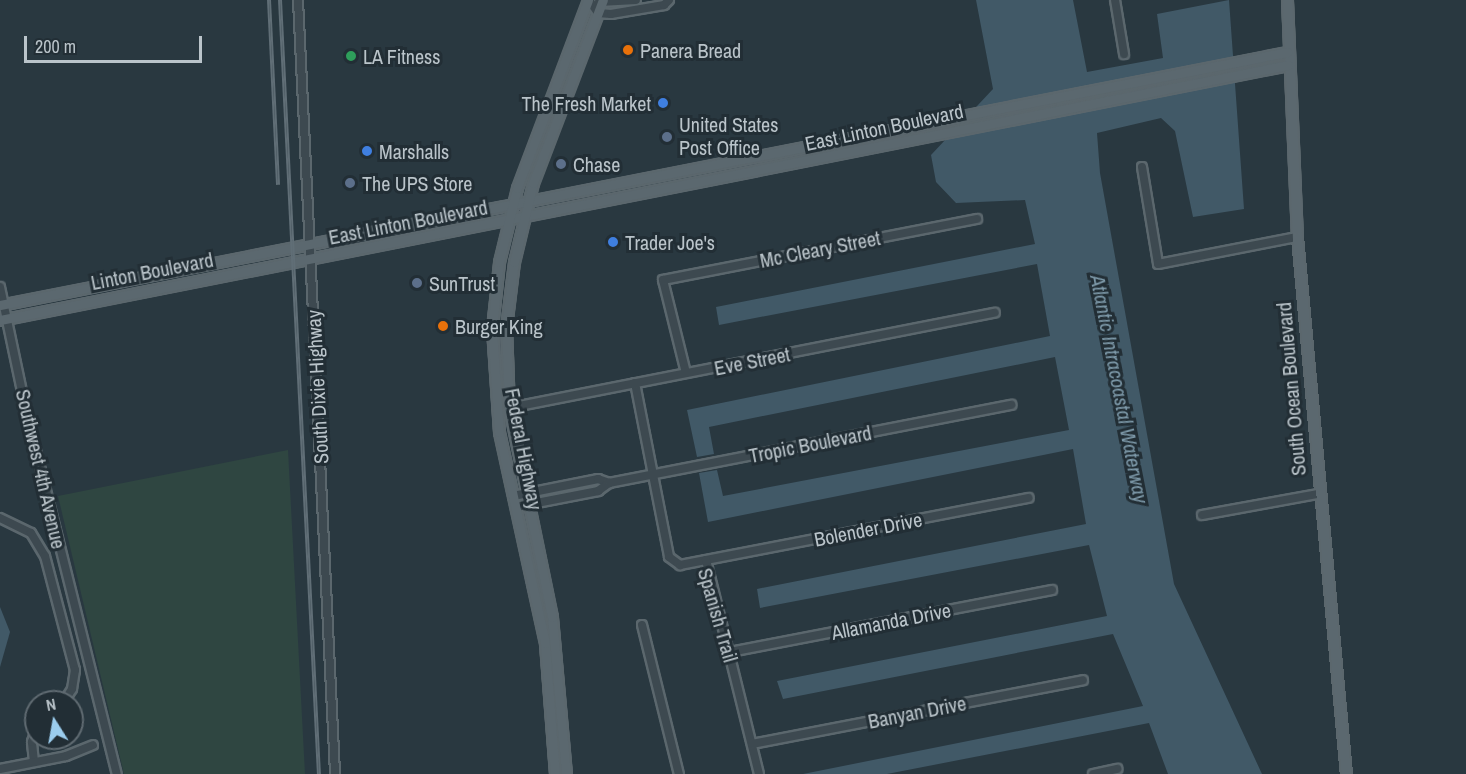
<!DOCTYPE html>
<html>
<head>
<meta charset="utf-8">
<style>
	body { margin:0 }
	#map { position:relative; width:1466px; height:774px; overflow:hidden; background:#293840; font-family:"Archivo Narrow",sans-serif }
	div>[style] { position:absolute }
	.green>* { inset:0; background:#2f4641 }
	.water>* { inset:0; background:#415967 }
	.roads { filter:drop-shadow(2px 0 #5b676d) drop-shadow(-2px 0 #5b676d) drop-shadow(0 2px #5b676d) drop-shadow(0 -2px #5b676d) }
	.minor>* { height:8px; margin:-4px; padding:0 4px; transform-origin:4px; border-radius:4px; background:#3d4950 }
	.major>* { height:9px; margin:-4.5px; padding:0 4.5px; transform-origin:4.5px; border-radius:4.5px; background:#5b686f }
	.rail>* { height:4px; margin-top:-2px; transform-origin:0; background:repeating-linear-gradient(90deg,#222e35 0 4.5px,#606e76 0 9px); box-sizing:border-box; border-block:2px solid #606e76 }
	.dots>* { width:16px; height:16px; translate:-50% -50%; box-sizing:border-box; border:3px solid #222e35; border-radius:50% }
	span { translate:-50% -50%; white-space:nowrap; text-align:center; line-height:1.15; -webkit-text-stroke:6px #222e35; paint-order:stroke }
	.poi-label { font-size:20px; color:#bac4ca }
	.left { translate:0 -50%; text-align:left }
	.right { translate:-100% -50%; text-align:right }
	.street-label { font-size:20px; color:#bac4ca }
	.water-label { font-size:21px; color:#7e9aaa; font-style:italic }
	.north { position:absolute; left:24px; top:690px; width:60px; height:60px; box-sizing:border-box; background:#222e35; border:2px solid #5f6a71; border-radius:50%; rotate:349deg; font-size:16px; font-weight:700; line-height:24px; text-align:center; color:#bac4ca }
	.north::after { content:''; display:block; margin:auto; width:21px; height:27px; background:#9bcdee; clip-path:polygon(50% 0,100% 100%,50% 72%,0 100%) }
	.scale { position:absolute; left:24px; top:36px; width:178px; height:27px; box-sizing:border-box; border:3px solid #bac4ca; border-top:0; padding-left:8px; font-size:18px; line-height:21px; white-space:nowrap; color:#bac4ca; -webkit-text-stroke:4px #222e35; paint-order:stroke }
</style>
</head>
<body>
<div id="map">
	<div class="green">
		<i style="clip-path:polygon(288px 450px,305px 774px,124px 774px,58px 496px)"></i>
	</div>
	<div class="water">
		<i style="clip-path:polygon(976px 0,1073px 0,1087px 72px,1163px 58px,1157px 14px,1229px 0,1244px 209px,1193px 217px,1175px 131px,1161px 118px,1097px 133px,1100px 173px,1174px 584px,1262px 774px,1168px 774px,1149px 723px,887px 774px,803px 774px,1143px 706px,1113px 634px,783px 699px,777px 681px,1107px 616px,1089px 545px,760px 608px,757px 589px,1086px 524px,1073px 449px,708px 522px,699px 473px,717px 470px,723px 496px,1069px 430px,1055px 357px,709px 427px,714px 454px,697px 457px,687px 410px,1050px 336px,1037px 264px,719px 325px,716px 307px,1035px 244px,1025px 200px,956px 203px,936px 182px,931px 155px,993px 89px)"></i>
		<i style="clip-path:polygon(0 607px,10px 632px,0 667px)"></i>
	</div>
	<div class="roads">
		<div class="minor">
			<i style="left:298px;top:0;width:775px;rotate:87.26deg"></i>
			<i style="left:589px;top:0;width:16px;rotate:55deg"></i>
			<i style="left:598px;top:13px;width:13px;rotate:4deg"></i>
			<i style="left:611px;top:14px;width:54px;rotate:-9.6deg"></i>
			<i style="left:664px;top:5px;width:7px;rotate:-45deg"></i>
			<i style="left:1115px;top:0;width:55px;rotate:80.5deg"></i>
			<i style="left:599px;top:2px;width:37px;rotate:-3deg"></i>
			<i style="left:1142px;top:167px;width:98px;rotate:80.6deg"></i>
			<i style="left:1158px;top:264px;width:142px;rotate:-11deg"></i>
			<i style="left:0;top:287px;width:126px;rotate:78.1deg"></i>
			<i style="left:26px;top:410px;width:375px;rotate:76deg"></i>
			<i style="left:686px;top:373px;width:96px;rotate:-103.9deg"></i>
			<i style="left:663px;top:280px;width:320px;rotate:-11deg"></i>
			<i style="left:635px;top:383px;width:177px;rotate:78.9deg"></i>
			<i style="left:669px;top:557px;width:14px;rotate:36deg"></i>
			<i style="left:680px;top:565px;width:355px;rotate:-10.9deg"></i>
			<i style="left:509px;top:408px;width:495px;rotate:-11.1deg"></i>
			<i style="left:513px;top:496px;width:87px;rotate:-11.3deg"></i>
			<i style="left:598px;top:479px;width:12px;rotate:20deg"></i>
			<i style="left:516px;top:507px;width:84px;rotate:-11deg"></i>
			<i style="left:598px;top:491px;width:14px;rotate:-36deg"></i>
			<i style="left:609px;top:483px;width:410px;rotate:-11deg"></i>
			<i style="left:1202px;top:515px;width:117px;rotate:-10.3deg"></i>
			<i style="left:0;top:518px;width:34px;rotate:26deg"></i>
			<i style="left:31px;top:533px;width:27px;rotate:59deg"></i>
			<i style="left:45px;top:556px;width:118px;rotate:75.3deg"></i>
			<i style="left:75px;top:670px;width:19px;rotate:99deg"></i>
			<i style="left:72px;top:689px;width:15px;rotate:122deg"></i>
			<i style="left:706px;top:560px;width:220px;rotate:76.1deg"></i>
			<i style="left:642px;top:625px;width:154px;rotate:76.1deg"></i>
			<i style="left:730px;top:652px;width:328px;rotate:-10.9deg"></i>
			<i style="left:752px;top:744px;width:337px;rotate:-10.9deg"></i>
			<i style="left:34px;top:762px;width:20px;rotate:-96deg"></i>
			<i style="left:32px;top:742px;width:13px;rotate:-72deg"></i>
			<i style="left:0;top:769px;width:67px;rotate:-11.1deg"></i>
			<i style="left:66px;top:756px;width:29px;rotate:-22deg"></i>
			<i style="left:1093px;top:774px;width:25px;rotate:-12deg"></i>
		</div>
		<div class="major">
			<i style="left:1287px;top:0;width:237px;rotate:87.6deg"></i>
			<i style="left:1297px;top:237px;width:539px;rotate:84.79deg"></i>
			<i style="left:0;top:305px;width:1312px;rotate:-11.12deg"></i>
			<i style="left:0;top:320px;width:1313px;rotate:-11.2deg"></i>
			<i style="left:555px;top:774px;width:131px;rotate:-94.4deg"></i>
			<i style="left:545px;top:643px;width:216px;rotate:-102.3deg"></i>
			<i style="left:499px;top:432px;width:104px;rotate:-93.9deg"></i>
			<i style="left:492px;top:328px;width:66px;rotate:-83.9deg"></i>
			<i style="left:499px;top:262px;width:76px;rotate:-76.3deg"></i>
			<i style="left:517px;top:188px;width:201px;rotate:-69.3deg"></i>
			<i style="left:566px;top:774px;width:158px;rotate:-95.1deg"></i>
			<i style="left:552px;top:617px;width:213px;rotate:-101.6deg"></i>
			<i style="left:509px;top:408px;width:81px;rotate:-92.1deg"></i>
			<i style="left:506px;top:327px;width:65px;rotate:-83deg"></i>
			<i style="left:514px;top:262px;width:81px;rotate:-76.5deg"></i>
			<i style="left:533px;top:183px;width:196px;rotate:-69.1deg"></i>
		</div>
	</div>
	<div class="rail">
		<i style="left:269px;top:0;width:185px;rotate:87.2deg"></i>
		<i style="left:280px;top:0;width:775px;rotate:87.12deg"></i>
	</div>
	<div class="dots">
		<i style="left:628px;top:50px;background:#e8710a"></i>
		<i style="left:351px;top:56px;background:#2e9e5b"></i>
		<i style="left:663px;top:103px;background:#3f7fe0"></i>
		<i style="left:667px;top:137px;background:#5c6f8a"></i>
		<i style="left:367px;top:151px;background:#3f7fe0"></i>
		<i style="left:561px;top:164px;background:#5c6f8a"></i>
		<i style="left:350px;top:183px;background:#5c6f8a"></i>
		<i style="left:613px;top:242px;background:#3f7fe0"></i>
		<i style="left:417px;top:283px;background:#5c6f8a"></i>
		<i style="left:443px;top:326px;background:#e8710a"></i>
	</div>
	<div class="poi-label">
		<span class="left" style="left:640px;top:50px">Panera Bread</span>
		<span class="left" style="left:363px;top:56px">LA Fitness</span>
		<span class="right" style="left:651px;top:103px">The Fresh Market</span>
		<span class="left" style="left:679px;top:136px">United States<br>Post Office</span>
		<span class="left" style="left:379px;top:151px">Marshalls</span>
		<span class="left" style="left:573px;top:164px">Chase</span>
		<span class="left" style="left:362px;top:183px">The UPS Store</span>
		<span class="left" style="left:625px;top:242px">Trader Joe's</span>
		<span class="left" style="left:429px;top:283px">SunTrust</span>
		<span class="left" style="left:455px;top:326px">Burger King</span>
	</div>
	<div class="street-label">
		<span style="left:884px;top:127px;rotate:-12deg">East Linton Boulevard</span>
		<span style="left:408px;top:222px;rotate:-11deg">East Linton Boulevard</span>
		<span style="left:820px;top:249px;rotate:-11deg">Mc Cleary Street</span>
		<span style="left:152px;top:271px;rotate:-11deg">Linton Boulevard</span>
		<span style="left:752px;top:361px;rotate:-11deg">Eve Street</span>
		<span style="left:317px;top:387px;rotate:-93deg">South Dixie Highway</span>
		<span style="left:1291px;top:389px;rotate:-95deg">South Ocean Boulevard</span>
		<span style="left:810px;top:444px;rotate:-11deg">Tropic Boulevard</span>
		<span style="left:524px;top:449px;rotate:79deg">Federal Highway</span>
		<span style="left:41px;top:469px;rotate:77deg">Southwest 4th Avenue</span>
		<span style="left:868px;top:529px;rotate:-11deg">Bolender Drive</span>
		<span style="left:718px;top:615px;rotate:74deg">Spanish Trail</span>
		<span style="left:891px;top:621px;rotate:-11deg">Allamanda Drive</span>
		<span style="left:917px;top:712px;rotate:-11deg">Banyan Drive</span>
	</div>
	<div class="water-label">
		<span style="left:1119px;top:389px;rotate:79deg">Atlantic Intracoastal Waterway</span>
	</div>
	<div class="north">N</div>
	<div class="scale">200 m</div>
</div>
</body>
</html>
